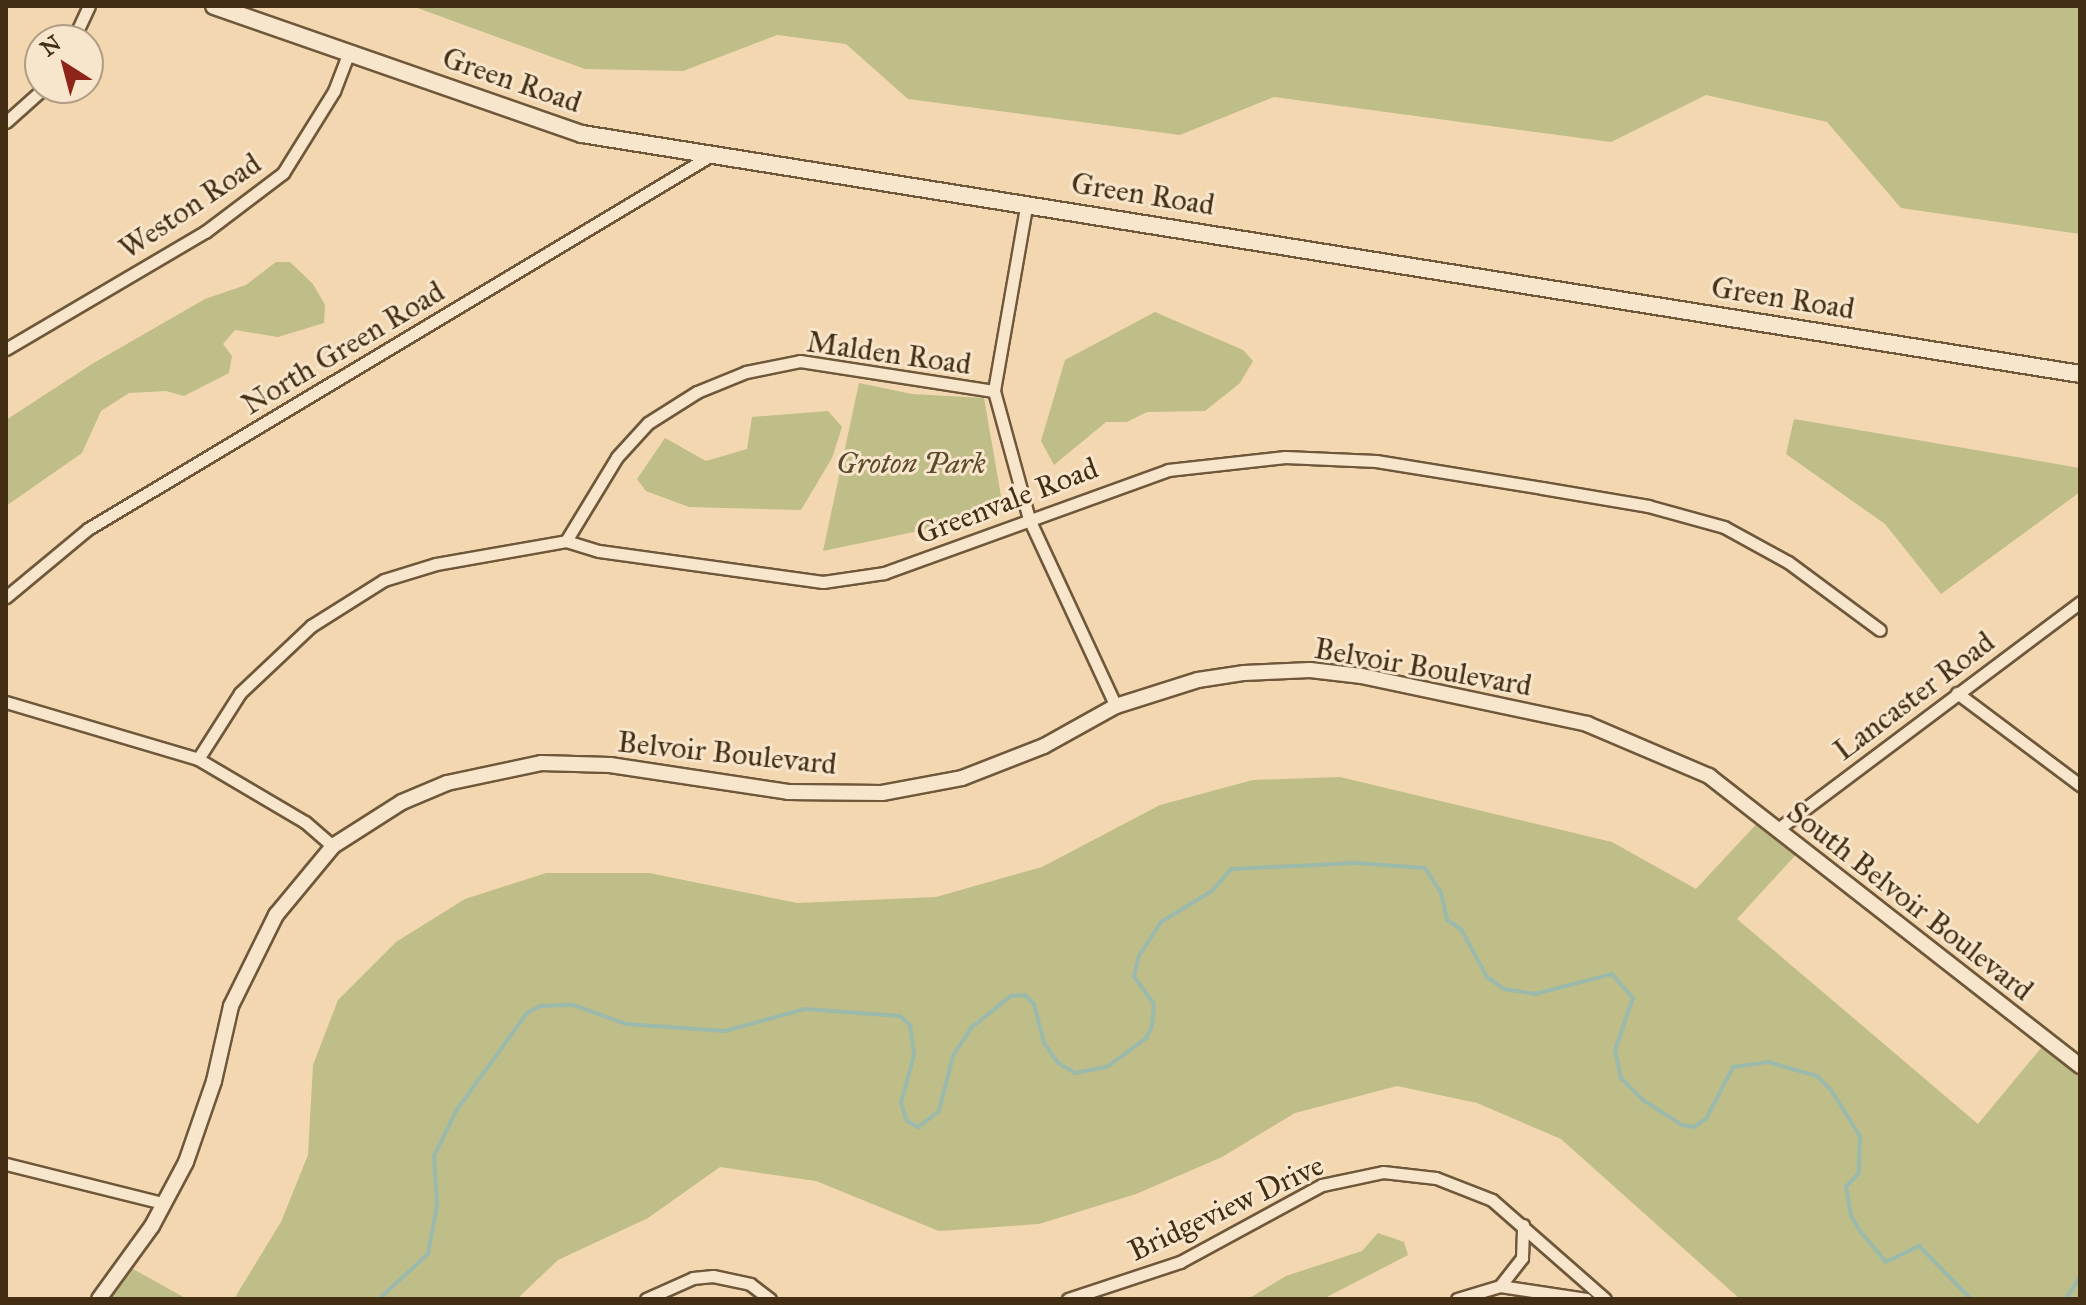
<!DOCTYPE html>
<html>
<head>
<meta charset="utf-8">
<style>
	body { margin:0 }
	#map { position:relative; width:2086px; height:1305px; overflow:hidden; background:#f2d7b0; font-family:"IM FELL Great Primer",serif }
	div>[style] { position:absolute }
	.green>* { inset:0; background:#bfbd88 }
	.stream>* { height:4px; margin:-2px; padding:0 2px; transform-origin:2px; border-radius:2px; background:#9bbaab }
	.roads { filter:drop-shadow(2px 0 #6f583a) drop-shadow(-2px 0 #6f583a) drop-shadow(0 2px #6f583a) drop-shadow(0 -2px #6f583a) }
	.minor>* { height:11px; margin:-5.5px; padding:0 5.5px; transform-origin:5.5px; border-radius:5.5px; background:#f7e5cc }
	.tertiary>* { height:14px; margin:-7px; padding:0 7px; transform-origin:7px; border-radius:7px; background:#f7e5cc }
	.secondary>* { height:16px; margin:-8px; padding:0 8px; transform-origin:8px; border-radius:8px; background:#f7e5cc }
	span { translate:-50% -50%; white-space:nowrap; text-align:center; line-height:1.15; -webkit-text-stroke:6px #f7e5cc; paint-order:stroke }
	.street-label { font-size:30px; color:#432e13 }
	.park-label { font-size:30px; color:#5c4b2a; font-style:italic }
	.frame { position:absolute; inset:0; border:8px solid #432e13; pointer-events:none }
	.north { position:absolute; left:24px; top:24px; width:80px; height:80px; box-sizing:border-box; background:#f7e5cc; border:2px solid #af9c82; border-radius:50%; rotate:324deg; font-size:22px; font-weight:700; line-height:32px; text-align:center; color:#432e13 }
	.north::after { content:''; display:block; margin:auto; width:28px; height:36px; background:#8f2418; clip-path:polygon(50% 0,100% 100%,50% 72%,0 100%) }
</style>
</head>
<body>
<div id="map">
	<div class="green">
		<i style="clip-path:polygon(412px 6px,2080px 6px,2080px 234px,1901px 208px,1827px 122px,1706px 95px,1611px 142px,1274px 97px,1180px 135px,908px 99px,846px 44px,777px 35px,683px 71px,585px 69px)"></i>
		<i style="clip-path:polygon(276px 262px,290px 262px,313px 284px,325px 305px,324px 323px,278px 337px,235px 330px,223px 344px,232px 356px,229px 373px,184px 396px,166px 391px,129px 393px,101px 411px,82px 453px,6px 506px,6px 420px,92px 364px,205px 299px,246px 285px)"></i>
		<i style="clip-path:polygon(1155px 312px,1243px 350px,1253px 361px,1240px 383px,1205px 411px,1147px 412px,1127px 422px,1106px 422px,1054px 465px,1041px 441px,1065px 360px)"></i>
		<i style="clip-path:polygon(859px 383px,912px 394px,984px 398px,1002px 502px,971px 520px,823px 551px)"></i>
		<i style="clip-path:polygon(828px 411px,842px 427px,832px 458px,801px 510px,689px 507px,646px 491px,637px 479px,665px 438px,706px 461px,747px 449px,752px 417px)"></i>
		<i style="clip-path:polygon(1794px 419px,2080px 468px,2080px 492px,1941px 594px,1885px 524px,1786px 454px)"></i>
		<i style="clip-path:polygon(1340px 777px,1612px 842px,1696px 889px,1763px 817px,1802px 848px,1737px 919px,1978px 1124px,2046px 1042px,2080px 1066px,2080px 1299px,1740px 1299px,1561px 1139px,1477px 1103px,1397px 1086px,1295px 1113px,1222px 1157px,1136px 1194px,1039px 1224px,939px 1231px,816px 1181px,720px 1167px,648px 1218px,558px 1260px,517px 1299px,234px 1299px,281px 1222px,308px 1155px,313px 1065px,338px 1000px,396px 942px,465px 899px,546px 873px,649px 873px,797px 903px,936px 897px,1042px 867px,1160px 805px,1253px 780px)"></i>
		<i style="clip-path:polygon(1378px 1233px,1404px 1242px,1408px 1255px,1323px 1299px,1248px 1299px,1286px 1276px,1362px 1251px)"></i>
		<i style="clip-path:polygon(124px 1264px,187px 1299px,99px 1299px)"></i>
	</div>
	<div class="stream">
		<i style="left:379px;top:1299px;width:67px;rotate:-42.6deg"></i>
		<i style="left:428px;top:1254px;width:50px;rotate:-79.6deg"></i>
		<i style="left:437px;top:1205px;width:49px;rotate:-93.5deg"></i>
		<i style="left:434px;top:1156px;width:50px;rotate:-63.9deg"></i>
		<i style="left:456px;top:1111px;width:121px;rotate:-54.1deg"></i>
		<i style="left:527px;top:1013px;width:15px;rotate:-28deg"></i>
		<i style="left:540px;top:1006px;width:33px;rotate:-2deg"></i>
		<i style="left:573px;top:1005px;width:56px;rotate:19.7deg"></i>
		<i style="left:626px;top:1024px;width:99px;rotate:4deg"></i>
		<i style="left:725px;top:1031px;width:83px;rotate:-15.4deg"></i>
		<i style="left:805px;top:1009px;width:95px;rotate:4.2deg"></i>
		<i style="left:900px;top:1016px;width:13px;rotate:42deg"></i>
		<i style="left:910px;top:1025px;width:30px;rotate:82deg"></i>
		<i style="left:914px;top:1055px;width:50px;rotate:105.2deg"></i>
		<i style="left:901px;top:1103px;width:19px;rotate:72deg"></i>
		<i style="left:907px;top:1121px;width:13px;rotate:29deg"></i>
		<i style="left:918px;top:1127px;width:26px;rotate:-37deg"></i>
		<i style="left:939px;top:1111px;width:57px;rotate:-75.7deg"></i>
		<i style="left:953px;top:1056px;width:35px;rotate:-57deg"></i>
		<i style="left:972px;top:1027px;width:50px;rotate:-38.5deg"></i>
		<i style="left:1011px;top:996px;width:14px;rotate:-4deg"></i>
		<i style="left:1025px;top:995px;width:13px;rotate:45deg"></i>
		<i style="left:1034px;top:1004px;width:40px;rotate:75.6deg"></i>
		<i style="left:1044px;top:1043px;width:24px;rotate:55deg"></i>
		<i style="left:1058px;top:1063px;width:20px;rotate:30deg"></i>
		<i style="left:1075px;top:1073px;width:33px;rotate:-11deg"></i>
		<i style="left:1107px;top:1067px;width:49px;rotate:-36.6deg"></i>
		<i style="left:1146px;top:1038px;width:13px;rotate:-63deg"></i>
		<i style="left:1152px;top:1026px;width:22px;rotate:-85deg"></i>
		<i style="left:1154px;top:1004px;width:34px;rotate:-126deg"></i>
		<i style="left:1134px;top:976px;width:21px;rotate:-76deg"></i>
		<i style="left:1139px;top:956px;width:40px;rotate:-57.1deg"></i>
		<i style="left:1161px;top:922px;width:60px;rotate:-31.3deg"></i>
		<i style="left:1212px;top:891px;width:29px;rotate:-49deg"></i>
		<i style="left:1231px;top:869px;width:125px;rotate:-2.7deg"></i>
		<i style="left:1356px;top:863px;width:69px;rotate:4.1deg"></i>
		<i style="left:1425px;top:868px;width:30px;rotate:57deg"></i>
		<i style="left:1441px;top:893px;width:28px;rotate:77deg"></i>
		<i style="left:1447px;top:920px;width:17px;rotate:33deg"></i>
		<i style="left:1461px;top:929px;width:55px;rotate:61.6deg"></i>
		<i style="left:1487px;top:977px;width:21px;rotate:35deg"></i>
		<i style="left:1504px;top:989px;width:31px;rotate:9deg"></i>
		<i style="left:1535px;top:994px;width:80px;rotate:-14.6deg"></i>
		<i style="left:1612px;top:974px;width:32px;rotate:49deg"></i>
		<i style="left:1633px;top:998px;width:55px;rotate:109.1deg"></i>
		<i style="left:1615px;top:1050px;width:29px;rotate:78deg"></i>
		<i style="left:1621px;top:1078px;width:31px;rotate:45deg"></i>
		<i style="left:1643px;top:1100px;width:46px;rotate:32.7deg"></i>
		<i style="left:1682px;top:1125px;width:12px;rotate:9deg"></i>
		<i style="left:1694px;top:1127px;width:14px;rotate:-34deg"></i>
		<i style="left:1706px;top:1119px;width:59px;rotate:-62.6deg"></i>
		<i style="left:1733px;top:1067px;width:35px;rotate:-8deg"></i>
		<i style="left:1768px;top:1062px;width:51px;rotate:15.9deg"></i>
		<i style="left:1817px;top:1076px;width:20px;rotate:45deg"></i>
		<i style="left:1831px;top:1090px;width:54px;rotate:57.8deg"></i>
		<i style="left:1860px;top:1136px;width:37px;rotate:92deg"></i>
		<i style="left:1859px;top:1173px;width:19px;rotate:133deg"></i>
		<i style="left:1846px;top:1187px;width:29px;rotate:80deg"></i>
		<i style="left:1851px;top:1216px;width:17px;rotate:59deg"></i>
		<i style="left:1860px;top:1231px;width:40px;rotate:50deg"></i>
		<i style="left:1886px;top:1262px;width:37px;rotate:-26deg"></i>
		<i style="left:1919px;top:1246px;width:74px;rotate:45.5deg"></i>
		<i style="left:2066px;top:1299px;width:26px;rotate:-58deg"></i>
	</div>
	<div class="roads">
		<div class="minor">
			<i style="left:73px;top:40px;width:38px;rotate:-65deg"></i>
			<i style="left:6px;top:122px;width:51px;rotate:-41.8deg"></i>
			<i style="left:1026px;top:207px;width:187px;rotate:99.9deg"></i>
			<i style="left:994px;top:391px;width:133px;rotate:74.7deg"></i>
			<i style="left:1029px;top:519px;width:206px;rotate:65.1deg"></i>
			<i style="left:6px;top:349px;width:231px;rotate:-30.5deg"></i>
			<i style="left:205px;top:232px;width:98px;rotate:-37.1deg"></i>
			<i style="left:283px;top:173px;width:97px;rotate:-58.1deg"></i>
			<i style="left:334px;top:91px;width:40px;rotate:-69deg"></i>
			<i style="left:566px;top:541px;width:98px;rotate:-58.7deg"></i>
			<i style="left:617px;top:457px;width:46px;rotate:-47.6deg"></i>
			<i style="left:648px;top:423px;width:58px;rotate:-32.3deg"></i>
			<i style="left:697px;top:392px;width:53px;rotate:-22.2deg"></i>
			<i style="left:746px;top:372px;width:55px;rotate:-11.5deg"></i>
			<i style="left:800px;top:361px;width:196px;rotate:8.8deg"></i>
			<i style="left:6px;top:597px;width:107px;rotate:-39.7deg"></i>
			<i style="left:88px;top:529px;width:729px;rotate:-30.96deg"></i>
			<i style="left:1957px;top:693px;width:154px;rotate:36.8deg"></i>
			<i style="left:6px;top:702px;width:200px;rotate:16.5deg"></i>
			<i style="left:198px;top:759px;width:124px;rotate:30.5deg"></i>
			<i style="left:305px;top:822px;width:37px;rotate:41deg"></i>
			<i style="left:198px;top:759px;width:78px;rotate:-57.5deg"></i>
			<i style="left:240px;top:693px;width:98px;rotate:-43.3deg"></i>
			<i style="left:311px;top:626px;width:86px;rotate:-32.2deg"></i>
			<i style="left:384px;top:580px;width:54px;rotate:-17.1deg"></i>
			<i style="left:436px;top:564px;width:132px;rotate:-10deg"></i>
			<i style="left:566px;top:541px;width:34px;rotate:17deg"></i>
			<i style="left:599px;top:551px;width:226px;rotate:7.9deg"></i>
			<i style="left:823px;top:582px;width:62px;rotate:-8.4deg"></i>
			<i style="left:884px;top:573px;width:302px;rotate:-19.9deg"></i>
			<i style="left:1168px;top:470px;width:118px;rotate:-6.3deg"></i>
			<i style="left:1285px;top:457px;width:91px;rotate:2.5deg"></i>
			<i style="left:1376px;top:461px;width:168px;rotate:9.2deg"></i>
			<i style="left:1542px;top:488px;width:108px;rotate:9.6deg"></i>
			<i style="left:1648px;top:506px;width:79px;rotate:15.4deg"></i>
			<i style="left:1724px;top:527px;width:73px;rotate:28.7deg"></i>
			<i style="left:1788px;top:562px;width:114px;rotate:36.5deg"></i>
			<i style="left:1778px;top:829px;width:378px;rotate:-36.9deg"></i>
			<i style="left:6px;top:1164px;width:162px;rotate:14deg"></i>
			<i style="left:1500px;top:1286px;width:36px;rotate:-52deg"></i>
			<i style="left:1522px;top:1258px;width:33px;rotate:-88deg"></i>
			<i style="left:646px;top:1299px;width:51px;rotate:-24.1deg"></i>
			<i style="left:693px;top:1278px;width:20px;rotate:-6deg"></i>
			<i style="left:713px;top:1276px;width:38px;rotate:12deg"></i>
			<i style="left:750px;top:1284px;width:25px;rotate:37deg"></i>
			<i style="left:1068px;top:1299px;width:118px;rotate:-18.3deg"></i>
			<i style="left:1180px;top:1262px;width:162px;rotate:-28.5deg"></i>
			<i style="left:1322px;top:1185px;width:62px;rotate:-12deg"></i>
			<i style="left:1383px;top:1172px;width:53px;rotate:6.5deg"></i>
			<i style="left:1436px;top:1178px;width:60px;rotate:21.4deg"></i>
			<i style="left:1492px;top:1200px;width:150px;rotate:41.2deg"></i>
			<i style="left:1457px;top:1299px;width:45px;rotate:-16.8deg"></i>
			<i style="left:1500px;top:1286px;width:87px;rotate:8.6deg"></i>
		</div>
		<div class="tertiary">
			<i style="left:99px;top:1299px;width:90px;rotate:-54deg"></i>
			<i style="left:152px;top:1226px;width:72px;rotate:-62deg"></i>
			<i style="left:186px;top:1162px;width:86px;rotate:-70.9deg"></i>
			<i style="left:214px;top:1081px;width:77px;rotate:-77.2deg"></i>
			<i style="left:231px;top:1006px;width:102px;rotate:-63.7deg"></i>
			<i style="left:276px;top:915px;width:89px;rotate:-50.4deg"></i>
			<i style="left:333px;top:846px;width:82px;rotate:-32.5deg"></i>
			<i style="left:402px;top:802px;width:49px;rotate:-22.9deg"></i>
			<i style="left:447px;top:783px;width:96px;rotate:-12deg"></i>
			<i style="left:541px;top:763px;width:69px;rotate:1.7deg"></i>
			<i style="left:610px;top:765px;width:180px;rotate:8.6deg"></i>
			<i style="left:788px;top:792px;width:94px;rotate:0.6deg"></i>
			<i style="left:882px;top:793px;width:81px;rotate:-10.6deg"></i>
			<i style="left:962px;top:778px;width:88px;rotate:-21.3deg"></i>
			<i style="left:1044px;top:746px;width:82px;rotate:-29.1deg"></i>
			<i style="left:1116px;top:706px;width:86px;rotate:-17.6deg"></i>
			<i style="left:1198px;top:680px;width:47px;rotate:-8.7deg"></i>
			<i style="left:1244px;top:673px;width:66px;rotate:-2.6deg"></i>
			<i style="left:1310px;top:670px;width:52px;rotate:6.6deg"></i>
			<i style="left:1362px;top:676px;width:230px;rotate:12deg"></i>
			<i style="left:1587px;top:724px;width:133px;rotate:23.1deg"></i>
			<i style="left:1709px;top:776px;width:471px;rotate:38deg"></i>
		</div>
		<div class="secondary">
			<i style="left:214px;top:6px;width:390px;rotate:19.2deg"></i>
			<i style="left:582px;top:134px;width:1517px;rotate:9.1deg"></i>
		</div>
	</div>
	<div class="street-label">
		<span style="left:512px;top:80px;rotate:19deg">Green Road</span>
		<span style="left:1143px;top:194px;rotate:9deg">Green Road</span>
		<span style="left:190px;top:206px;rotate:-34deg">Weston Road</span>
		<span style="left:1783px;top:298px;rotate:9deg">Green Road</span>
		<span style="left:343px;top:348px;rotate:-31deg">North Green Road</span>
		<span style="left:889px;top:353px;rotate:8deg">Malden Road</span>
		<span style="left:1007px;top:501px;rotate:-21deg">Greenvale Road</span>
		<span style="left:1423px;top:667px;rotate:10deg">Belvoir Boulevard</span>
		<span style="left:1914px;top:696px;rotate:-37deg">Lancaster Road</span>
		<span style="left:727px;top:753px;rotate:6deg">Belvoir Boulevard</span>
		<span style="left:1910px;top:901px;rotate:38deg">South Belvoir Boulevard</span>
		<span style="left:1226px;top:1208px;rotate:-25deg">Bridgeview Drive</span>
	</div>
	<div class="park-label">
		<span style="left:911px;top:463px">Groton Park</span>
	</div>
	<div class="frame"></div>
	<div class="north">N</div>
</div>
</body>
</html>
